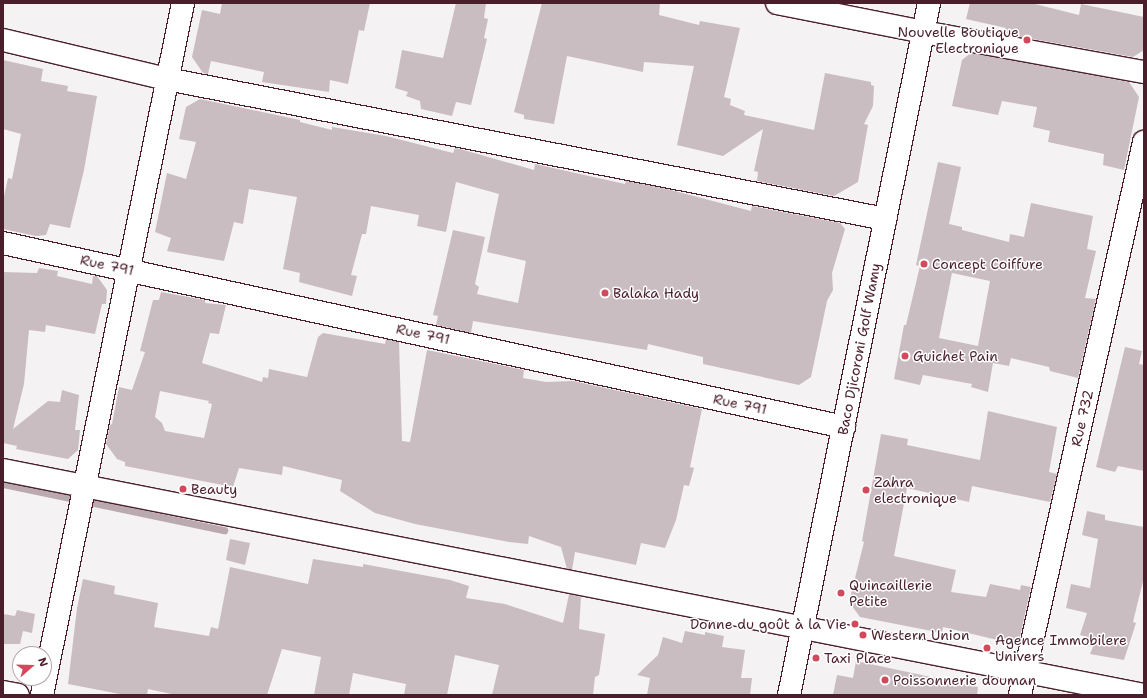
<!DOCTYPE html>
<html>
<head>
<meta charset="utf-8">
<style>
	body { margin:0 }
	#map { position:relative; width:1147px; height:698px; overflow:hidden; background:#f4f2f2; font-family:"Shantell Sans",sans-serif }
	div>[style] { position:absolute }
	.stream>* { height:7px; margin:-3.5px; padding:0 3.5px; transform-origin:3.5px; border-radius:3.5px; background:#baa9ae }
	.building>* { inset:0; background:#cabdc1 }
	.roads { filter:drop-shadow(1px 0 #4a1f2b) drop-shadow(-1px 0 #4a1f2b) drop-shadow(0 1px #4a1f2b) drop-shadow(0 -1px #4a1f2b) }
	.street>* { height:22px; margin:-11px; padding:0 11px; transform-origin:11px; border-radius:11px; background:#fff }
	.secondary>* { height:22px; margin:-11px; padding:0 11px; transform-origin:11px; border-radius:11px; background:#fff }
	.dots>* { width:11px; height:11px; translate:-50% -50%; box-sizing:border-box; border:2px solid #fff; border-radius:50% }
	span { translate:-50% -50%; white-space:nowrap; text-align:center; line-height:1.15; -webkit-text-stroke:3px #fff; paint-order:stroke }
	.poi-label { font-size:14px; color:#4a1f2b }
	.right { translate:-100% -50%; text-align:right }
	.left { translate:0 -50%; text-align:left }
	.street-label { font-size:14px; color:#4a1f2b }
	.frame { position:absolute; inset:0; border:4px solid #4a1f2b; pointer-events:none }
	.north { position:absolute; left:12px; top:646px; width:40px; height:40px; box-sizing:border-box; background:#fff; border:1px solid #b7a5aa; border-radius:50%; rotate:70deg; font-size:11px; font-weight:700; line-height:16px; text-align:center; color:#4a1f2b }
	.north::after { content:''; display:block; margin:auto; width:14px; height:18px; background:#d1495b; clip-path:polygon(50% 0,100% 100%,50% 72%,0 100%) }
</style>
</head>
<body>
<div id="map">
	<div class="stream">
		<i style="left:3px;top:484px;width:226px;rotate:11.8deg"></i>
	</div>
	<div class="building">
		<i style="clip-path:polygon(222px 3px,370px 3px,364px 31px,359px 30px,348px 84px,330px 80px,329px 92px,262px 82px,264px 72px,211px 61px,208px 74px,203px 73px,192px 57px,202px 10px,220px 14px)"></i>
		<i style="clip-path:polygon(456px 3px,486px 3px,484px 18px,488px 19px,484px 38px,487px 39px,471px 105px,456px 102px,452px 116px,421px 109px,420px 101px,406px 96px,408px 92px,395px 88px,402px 50px,443px 58px)"></i>
		<i style="clip-path:polygon(542px 3px,660px 3px,659px 15px,699px 25px,700px 21px,740px 28px,724px 97px,731px 99px,730px 105px,745px 111px,744px 115px,814px 130px,825px 73px,871px 82px,871px 85px,874px 86px,873px 106px,864px 124px,868px 125px,858px 182px,834px 196px,757px 181px,758px 172px,754px 171px,763px 129px,723px 156px,677px 145px,694px 66px,644px 62px,643px 72px,567px 56px,554px 124px,524px 119px,524px 115px,514px 112px)"></i>
		<i style="clip-path:polygon(970px 3px,1031px 3px,1079px 15px,1081px 4px,1144px 17px,1144px 50px,1133px 57px,999px 33px,1006px 28px,966px 19px)"></i>
		<i style="clip-path:polygon(971px 53px,1129px 82px,1139px 97px,1124px 170px,1103px 165px,1104px 154px,1048px 142px,1050px 131px,1033px 127px,1037px 107px,1002px 101px,998px 115px,952px 106px,962px 60px)"></i>
		<i style="clip-path:polygon(3px 60px,43px 69px,41px 81px,68px 86px,67px 91px,97px 96px,84px 170px,70px 228px,50px 224px,46px 235px,36px 236px,3px 229px,3px 201px,8px 178px,12px 179px,21px 134px,3px 129px)"></i>
		<i style="clip-path:polygon(200px 99px,300px 120px,300px 122px,332px 130px,332px 127px,386px 136px,453px 153px,455px 148px,460px 149px,534px 170px,535px 164px,625px 184px,626px 181px,667px 189px,751px 211px,752px 206px,840px 223px,845px 229px,832px 273px,833px 290px,827px 301px,811px 377px,799px 385px,703px 364px,703px 357px,648px 344px,647px 350px,473px 321px,471px 333px,436px 325px,438px 316px,433px 315px,453px 230px,485px 237px,475px 284px,479px 287px,477px 294px,518px 303px,526px 261px,487px 252px,499px 194px,456px 182px,446px 232px,417px 226px,419px 215px,371px 206px,366px 234px,362px 234px,351px 275px,357px 276px,352px 296px,299px 282px,300px 273px,283px 269px,297px 197px,249px 189px,243px 224px,234px 222px,224px 261px,167px 251px,171px 238px,155px 232px,167px 173px,186px 179px,196px 142px,179px 139px,186px 107px)"></i>
		<i style="clip-path:polygon(evenodd,938px 162px,961px 167px,949px 224px,962px 227px,962px 230px,1009px 242px,1010px 234px,1024px 237px,1031px 203px,1093px 216px,1087px 249px,1096px 251px,1085px 298px,1096px 299px,1078px 378px,1050px 371px,1049px 367px,1011px 358px,1009px 366px,993px 363px,988px 392px,971px 387px,972px 384px,923px 375px,920px 385px,894px 379px,904px 325px,906px 325px,920px 266px,916px 265px,938px 162px,952px 273px,990px 281px,978px 346px,939px 338px,952px 273px)"></i>
		<i style="clip-path:polygon(39px 268px,58px 271px,57px 276px,92px 284px,93px 276px,97px 276px,107px 290px,106px 304px,102px 304px,95px 334px,46px 325px,45px 332px,29px 330px,24px 384px,13px 429px,48px 401px,60px 402px,62px 390px,79px 395px,75px 430px,80px 430px,78px 450px,68px 459px,16px 449px,17px 446px,3px 443px,3px 272px,37px 273px)"></i>
		<i style="clip-path:polygon(evenodd,161px 292px,205px 300px,205px 303px,226px 305px,219px 334px,210px 333px,202px 363px,262px 382px,263px 377px,268px 378px,269px 369px,307px 377px,318px 337px,323px 333px,385px 344px,386px 339px,399px 342px,402px 441px,410px 442px,427px 350px,524px 370px,523px 378px,546px 382px,573px 381px,702px 409px,690px 467px,694px 468px,689px 486px,684px 485px,676px 520px,665px 548px,641px 543px,636px 565px,575px 552px,572px 570px,567px 569px,561px 547px,529px 536px,528px 544px,509px 542px,415px 524px,375px 513px,340px 491px,342px 480px,283px 466px,282px 475px,239px 468px,233px 487px,125px 466px,125px 462px,117px 459px,106px 444px,110px 425px,112px 424px,119px 387px,132px 390px,145px 352px,140px 351px,153px 300px,159px 300px,161px 292px,160px 391px,209px 401px,208px 403px,212px 404px,204px 438px,165px 431px,162px 423px,155px 417px,160px 391px)"></i>
		<i style="clip-path:polygon(1125px 347px,1142px 351px,1139px 364px,1144px 365px,1144px 471px,1118px 466px,1115px 472px,1096px 467px)"></i>
		<i style="clip-path:polygon(988px 411px,1057px 427px,1049px 472px,1057px 474px,1050px 502px,972px 486px,969px 502px,907px 488px,894px 556px,956px 570px,951px 592px,986px 597px,990px 584px,1020px 590px,1021px 585px,1031px 587px,1019px 641px,1014px 644px,943px 627px,942px 633px,860px 617px,849px 602px,864px 542px,862px 541px,881px 434px,908px 439px,907px 445px,980px 460px)"></i>
		<i style="clip-path:polygon(1087px 511px,1105px 515px,1105px 520px,1144px 527px,1144px 577px,1133px 622px,1136px 623px,1124px 660px,1090px 654px,1093px 647px,1085px 645px,1087px 637px,1080px 635px,1087px 613px,1066px 608px,1071px 584px,1090px 588px,1098px 539px,1082px 535px)"></i>
		<i style="clip-path:polygon(230px 539px,250px 543px,245px 565px,226px 560px)"></i>
		<i style="clip-path:polygon(313px 559px,363px 567px,363px 564px,450px 580px,469px 586px,466px 598px,505px 604px,563px 623px,569px 594px,581px 597px,579px 629px,605px 634px,599px 675px,595px 677px,593px 695px,492px 695px,499px 665px,455px 655px,447px 695px,404px 695px,406px 684px,353px 673px,349px 695px,314px 695px,321px 657px,282px 649px,267px 695px,176px 695px,148px 689px,147px 695px,125px 695px,68px 684px,77px 608px,83px 579px,115px 586px,114px 594px,158px 603px,154px 627px,209px 636px,211px 627px,218px 629px,230px 567px,308px 584px)"></i>
		<i style="clip-path:polygon(17px 610px,35px 614px,32px 633px,23px 631px,20px 644px,3px 644px,3px 614px,15px 616px)"></i>
		<i style="clip-path:polygon(685px 631px,705px 635px,705px 632px,724px 636px,722px 647px,745px 650px,741px 678px,752px 678px,750px 695px,647px 695px,650px 678px,637px 675px,658px 655px,663px 637px,682px 643px)"></i>
		<i style="clip-path:polygon(856px 661px,978px 687px,977px 695px,833px 695px,837px 675px,853px 678px)"></i>
	</div>
	<div class="roads">
		<div class="street">
			<i style="left:777px;top:3px;width:149px;rotate:11.2deg"></i>
			<i style="left:923px;top:32px;width:225px;rotate:10.3deg"></i>
			<i style="left:3px;top:40px;width:169px;rotate:13.4deg"></i>
			<i style="left:167px;top:79px;width:732px;rotate:11.03deg"></i>
			<i style="left:3px;top:243px;width:861px;rotate:12.34deg"></i>
			<i style="left:3px;top:470px;width:1162px;rotate:11.16deg"></i>
			<i style="left:3px;top:692px;width:15px;rotate:11deg"></i>
			<i style="left:42px;top:695px;width:706px;rotate:-78.48deg"></i>
			<i style="left:1020px;top:695px;width:567px;rotate:-77.36deg"></i>
		</div>
		<div class="secondary">
			<i style="left:789px;top:695px;width:706px;rotate:-78.56deg"></i>
		</div>
	</div>
	<div class="dots">
		<i style="left:1027px;top:40px;background:#d1495b"></i>
		<i style="left:924px;top:264px;background:#d1495b"></i>
		<i style="left:605px;top:293px;background:#d1495b"></i>
		<i style="left:905px;top:356px;background:#d1495b"></i>
		<i style="left:183px;top:489px;background:#d1495b"></i>
		<i style="left:866px;top:490px;background:#d1495b"></i>
		<i style="left:841px;top:593px;background:#d1495b"></i>
		<i style="left:855px;top:624px;background:#d1495b"></i>
		<i style="left:863px;top:635px;background:#d1495b"></i>
		<i style="left:987px;top:648px;background:#d1495b"></i>
		<i style="left:816px;top:658px;background:#d1495b"></i>
		<i style="left:885px;top:680px;background:#d1495b"></i>
	</div>
	<div class="poi-label">
		<span class="right" style="left:1019px;top:40px">Nouvelle Boutique<br>Electronique</span>
		<span class="left" style="left:932px;top:264px">Concept Coiffure</span>
		<span class="left" style="left:613px;top:293px">Balaka Hady</span>
		<span class="left" style="left:913px;top:356px">Guichet Pain</span>
		<span class="left" style="left:874px;top:490px">Zahra<br>electronique</span>
		<span class="left" style="left:191px;top:489px">Beauty</span>
		<span class="left" style="left:849px;top:593px">Quincaillerie<br>Petite</span>
		<span class="right" style="left:847px;top:624px">Donne du goût à la Vie</span>
		<span class="left" style="left:871px;top:635px">Western Union</span>
		<span class="left" style="left:995px;top:648px">Agence Immobilere<br>Univers</span>
		<span class="left" style="left:824px;top:658px">Taxi Place</span>
		<span class="left" style="left:893px;top:680px">Poissonnerie douman</span>
	</div>
	<div class="street-label">
		<span style="left:107px;top:265px;rotate:12deg">Rue 791</span>
		<span style="left:423px;top:334px;rotate:12deg">Rue 791</span>
		<span style="left:859px;top:349px;rotate:-79deg">Baco Djicoroni Golf Wamy</span>
		<span style="left:740px;top:404px;rotate:12deg">Rue 791</span>
		<span style="left:1082px;top:418px;rotate:-77deg">Rue 732</span>
	</div>
	<div class="frame"></div>
	<div class="north">N</div>
</div>
</body>
</html>
